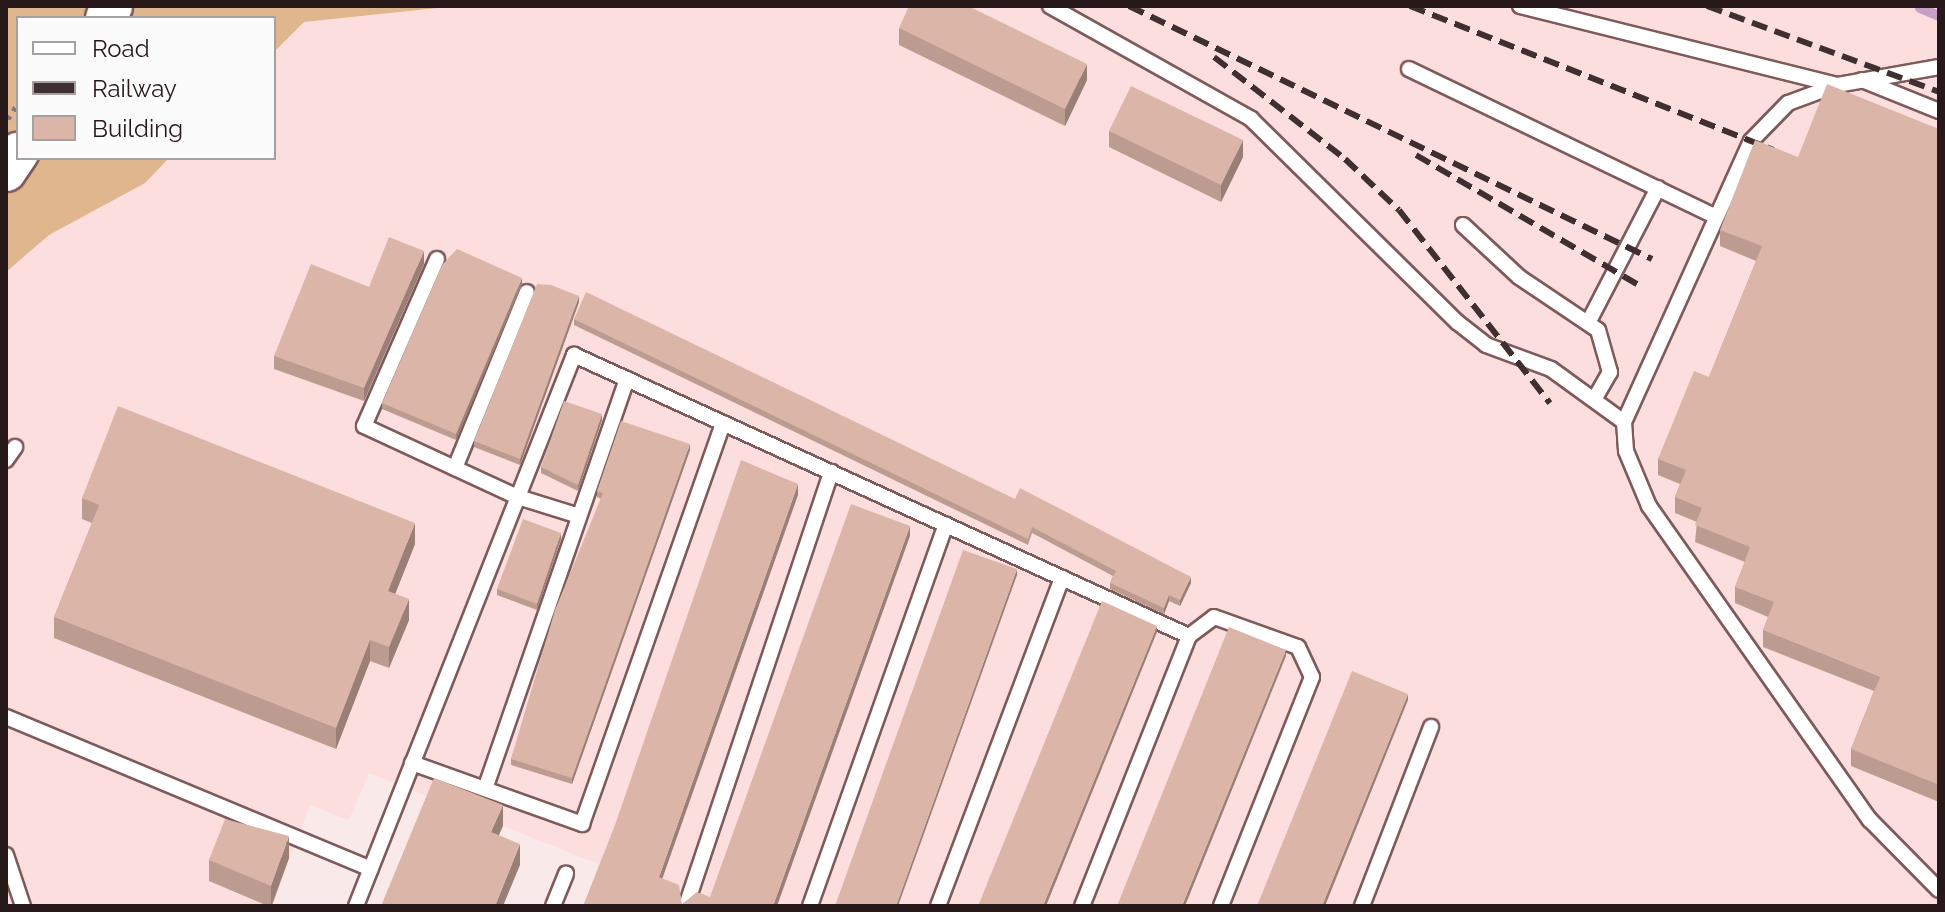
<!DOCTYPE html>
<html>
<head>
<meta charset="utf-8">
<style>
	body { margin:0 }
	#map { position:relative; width:1945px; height:912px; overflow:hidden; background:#fae9e9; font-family:Raleway,sans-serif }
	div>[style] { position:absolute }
	.built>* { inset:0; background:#fddede }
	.forest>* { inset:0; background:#dfb68e }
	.stream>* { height:10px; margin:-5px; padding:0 5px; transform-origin:5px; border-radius:5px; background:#c79fc6 }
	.path>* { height:5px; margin-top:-2.5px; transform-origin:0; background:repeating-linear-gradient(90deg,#887879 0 4px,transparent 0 10px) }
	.roads { filter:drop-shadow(2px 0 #7e5a5b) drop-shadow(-2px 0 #7e5a5b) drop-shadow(0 2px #7e5a5b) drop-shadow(0 -2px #7e5a5b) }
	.lane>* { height:14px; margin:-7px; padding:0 7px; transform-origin:7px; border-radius:7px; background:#fff }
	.secondary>* { height:40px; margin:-20px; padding:0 20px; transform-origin:20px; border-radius:20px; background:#fff }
	.rail>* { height:6px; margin-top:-3px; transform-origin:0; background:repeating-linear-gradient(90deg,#3f2f30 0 16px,transparent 0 24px) }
	.wall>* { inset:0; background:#bc9c90 }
	.shaded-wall>* { inset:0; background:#997f75 }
	.building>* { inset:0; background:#dbb5a7 }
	span { translate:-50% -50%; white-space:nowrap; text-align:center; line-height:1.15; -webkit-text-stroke:7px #fbfbfb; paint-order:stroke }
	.frame { position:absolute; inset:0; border:8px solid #271819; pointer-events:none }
	.legend { position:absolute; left:16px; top:16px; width:260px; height:144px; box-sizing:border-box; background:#fbfbfb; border:2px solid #a6a0a1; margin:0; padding:10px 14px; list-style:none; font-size:24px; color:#271819 }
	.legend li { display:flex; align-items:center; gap:16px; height:40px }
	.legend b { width:40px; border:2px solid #a6a0a1 }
</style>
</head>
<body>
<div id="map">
	<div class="built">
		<i style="clip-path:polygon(175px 6px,1939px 6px,1939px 906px,666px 906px,672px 893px,369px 773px,349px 820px,310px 805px,272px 906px,6px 906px,6px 245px,68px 158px,274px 158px,274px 18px)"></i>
	</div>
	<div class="forest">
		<i style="clip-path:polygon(6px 6px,456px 6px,304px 22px,274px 52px,274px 18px,18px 18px,18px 158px,169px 158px,145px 183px,49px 235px,6px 272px)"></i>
	</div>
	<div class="stream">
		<i style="left:1920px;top:8px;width:21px;rotate:23deg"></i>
	</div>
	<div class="path">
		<i style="left:8px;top:119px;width:19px;rotate:-58deg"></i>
	</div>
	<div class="roads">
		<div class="lane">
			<i style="left:1050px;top:6px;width:231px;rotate:29.3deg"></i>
			<i style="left:1251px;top:119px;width:289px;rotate:44.6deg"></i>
			<i style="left:1457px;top:322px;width:37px;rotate:38deg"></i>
			<i style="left:1486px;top:345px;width:69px;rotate:20.3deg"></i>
			<i style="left:1551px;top:369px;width:90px;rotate:36deg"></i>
			<i style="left:1520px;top:6px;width:327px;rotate:14deg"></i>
			<i style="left:1939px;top:67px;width:104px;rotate:170deg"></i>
			<i style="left:1837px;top:85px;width:52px;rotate:159.8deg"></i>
			<i style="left:1788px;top:103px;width:53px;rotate:134.2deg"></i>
			<i style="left:1751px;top:141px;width:308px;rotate:114.3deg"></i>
			<i style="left:1624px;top:422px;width:29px;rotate:86deg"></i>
			<i style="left:1626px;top:451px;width:60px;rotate:67.3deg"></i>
			<i style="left:1649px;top:506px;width:384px;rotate:54.9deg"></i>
			<i style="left:1870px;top:820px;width:98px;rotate:45.4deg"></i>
			<i style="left:1409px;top:69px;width:336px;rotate:25.7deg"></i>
			<i style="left:1862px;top:80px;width:83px;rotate:21.9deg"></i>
			<i style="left:1463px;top:225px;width:76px;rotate:42.9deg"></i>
			<i style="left:1519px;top:277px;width:95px;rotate:33.9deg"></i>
			<i style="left:1598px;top:330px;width:44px;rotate:74.1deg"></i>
			<i style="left:1610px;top:372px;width:32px;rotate:120deg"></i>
			<i style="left:437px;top:259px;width:182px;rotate:113.6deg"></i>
			<i style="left:364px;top:426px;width:170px;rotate:24.8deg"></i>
			<i style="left:518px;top:497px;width:64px;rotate:17.3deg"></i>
			<i style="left:1588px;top:323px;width:152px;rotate:-62.6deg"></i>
			<i style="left:6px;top:460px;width:16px;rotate:-55deg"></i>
			<i style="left:455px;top:468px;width:190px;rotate:-67.8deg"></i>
			<i style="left:1189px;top:636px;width:31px;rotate:-37deg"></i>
			<i style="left:1214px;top:617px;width:89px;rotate:19.7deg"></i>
			<i style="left:1298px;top:647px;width:33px;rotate:65deg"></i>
			<i style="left:1312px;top:677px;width:246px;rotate:111.7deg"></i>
			<i style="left:6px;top:717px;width:395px;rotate:22.6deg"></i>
			<i style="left:412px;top:763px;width:181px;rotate:19.7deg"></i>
			<i style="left:582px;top:824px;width:425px;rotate:-70.6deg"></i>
			<i style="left:485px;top:789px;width:434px;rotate:-70.9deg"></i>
			<i style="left:6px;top:855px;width:54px;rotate:71.6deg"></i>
			<i style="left:356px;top:906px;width:593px;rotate:-68.41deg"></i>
			<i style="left:574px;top:355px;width:676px;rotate:24.56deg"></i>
			<i style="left:1189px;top:636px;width:290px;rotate:111.6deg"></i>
			<i style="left:553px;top:906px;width:35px;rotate:-68deg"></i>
			<i style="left:686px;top:906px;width:458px;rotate:-71.5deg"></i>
			<i style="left:810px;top:906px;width:405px;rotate:-70.4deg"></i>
			<i style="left:938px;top:906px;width:351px;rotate:-69.3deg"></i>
			<i style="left:1362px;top:906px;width:192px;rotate:-68.9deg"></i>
		</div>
		<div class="secondary">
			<i style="left:106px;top:18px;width:13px;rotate:-63deg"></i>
			<i style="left:6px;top:171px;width:22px;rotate:-56deg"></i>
		</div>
	</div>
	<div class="rail">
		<i style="left:1129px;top:6px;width:581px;rotate:25.82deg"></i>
		<i style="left:1410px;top:6px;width:391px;rotate:21.6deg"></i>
		<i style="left:1707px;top:6px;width:247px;rotate:20.3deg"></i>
		<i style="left:1214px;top:57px;width:166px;rotate:37.9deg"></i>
		<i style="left:1345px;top:159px;width:74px;rotate:43.4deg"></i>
		<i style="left:1399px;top:210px;width:245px;rotate:52deg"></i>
		<i style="left:1416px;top:155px;width:256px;rotate:30.3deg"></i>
	</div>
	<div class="wall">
		<i style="clip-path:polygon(899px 28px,1087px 80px,1065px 126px,899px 45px)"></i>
		<i style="clip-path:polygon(1939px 129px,1939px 802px,1851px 766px,1851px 749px,1874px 691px,1763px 647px,1763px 630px,1768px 617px,1735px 603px,1735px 587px,1745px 562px,1695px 542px,1697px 522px,1675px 513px,1675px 497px,1680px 484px,1658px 475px,1658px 459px,1709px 377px,1756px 261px,1720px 246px,1720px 230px,1798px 157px)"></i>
		<i style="clip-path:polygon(1109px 131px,1243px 157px,1221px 202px,1109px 147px)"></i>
		<i style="clip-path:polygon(424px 264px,364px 401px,274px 369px,274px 356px,369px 287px)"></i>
		<i style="clip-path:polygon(522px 284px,456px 440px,382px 409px,382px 403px)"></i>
		<i style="clip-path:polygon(579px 302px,520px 465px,474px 447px,474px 441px)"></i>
		<i style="clip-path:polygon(574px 319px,1191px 583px,1180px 606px,1169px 601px,1164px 614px,1110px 589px,1110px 583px,1113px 576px,1032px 533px,1028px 545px,574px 325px)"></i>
		<i style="clip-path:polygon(602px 420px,578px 491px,541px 473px,541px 467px)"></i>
		<i style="clip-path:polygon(690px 450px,572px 784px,511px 765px,511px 759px,601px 499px,597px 497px,597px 491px)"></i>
		<i style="clip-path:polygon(82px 498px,415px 544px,395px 594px,409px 620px,389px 668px,370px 661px,336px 749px,54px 638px,54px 617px,92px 523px,82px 519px)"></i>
		<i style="clip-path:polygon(561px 539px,537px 610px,497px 595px,497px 589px)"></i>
		<i style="clip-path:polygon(289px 858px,272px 906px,268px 906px,209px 881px,209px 860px)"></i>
	</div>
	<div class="shaded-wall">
		<i style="clip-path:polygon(1087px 64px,1087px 80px,1065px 126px,1065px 109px)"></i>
		<i style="clip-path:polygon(1243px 140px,1243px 157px,1221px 202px,1221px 185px)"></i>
		<i style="clip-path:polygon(424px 251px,424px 264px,364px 401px,364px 388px)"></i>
		<i style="clip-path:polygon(522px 278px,522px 284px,456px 440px,456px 434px)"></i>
		<i style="clip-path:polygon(579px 296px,579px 302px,520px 465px,520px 459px)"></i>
		<i style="clip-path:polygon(602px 414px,602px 420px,578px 491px,578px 485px)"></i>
		<i style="clip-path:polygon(690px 444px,690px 450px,572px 784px,572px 778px)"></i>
		<i style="clip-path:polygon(798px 484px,798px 495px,659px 888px,659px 877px)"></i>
		<i style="clip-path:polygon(415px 523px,415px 544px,388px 612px,388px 591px)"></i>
		<i style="clip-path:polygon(910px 526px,910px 536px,777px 906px,773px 906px)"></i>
		<i style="clip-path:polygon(561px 533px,561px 539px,537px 610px,537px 604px)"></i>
		<i style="clip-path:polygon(1017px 569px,1017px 575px,898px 906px,896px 906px)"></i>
		<i style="clip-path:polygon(1191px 577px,1191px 583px,1180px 606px,1180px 600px)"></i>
		<i style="clip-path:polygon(1169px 595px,1169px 601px,1164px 614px,1164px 608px)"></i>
		<i style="clip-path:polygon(409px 599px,409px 620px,389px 668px,389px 647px)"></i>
		<i style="clip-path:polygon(1157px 626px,1157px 632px,1046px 906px,1043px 906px)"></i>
		<i style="clip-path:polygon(370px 640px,370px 661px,336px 749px,336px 728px)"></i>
		<i style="clip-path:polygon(1286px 650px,1286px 656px,1185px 906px,1182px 906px)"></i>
		<i style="clip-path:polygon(1408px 694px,1408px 700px,1325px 906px,1322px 906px)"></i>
		<i style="clip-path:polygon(503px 805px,503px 826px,491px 853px,491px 832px)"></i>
		<i style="clip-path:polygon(289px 836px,289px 858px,271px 906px,271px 886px)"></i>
		<i style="clip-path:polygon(520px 844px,520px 865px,503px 906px,495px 906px)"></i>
	</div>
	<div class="building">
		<i style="clip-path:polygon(909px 6px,968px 6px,1087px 64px,1065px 109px,899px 28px)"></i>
		<i style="clip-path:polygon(1827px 84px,1939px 129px,1939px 785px,1851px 749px,1880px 677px,1763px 630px,1774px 602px,1735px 587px,1750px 547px,1695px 525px,1702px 508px,1675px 497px,1686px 470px,1658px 459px,1694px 371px,1709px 377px,1762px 246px,1720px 230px,1755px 140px,1798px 157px)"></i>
		<i style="clip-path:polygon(1131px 86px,1243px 140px,1221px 185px,1109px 131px)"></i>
		<i style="clip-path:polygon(389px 237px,424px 251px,364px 388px,274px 356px,311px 264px,369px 287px)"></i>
		<i style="clip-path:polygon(457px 249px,522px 278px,456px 434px,382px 403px,442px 265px)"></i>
		<i style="clip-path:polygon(537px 284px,551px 285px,579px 296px,520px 459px,474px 441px)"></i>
		<i style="clip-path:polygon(586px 292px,1015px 499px,1020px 488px,1191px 577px,1180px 600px,1169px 595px,1164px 608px,1110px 583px,1116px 571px,1032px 527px,1028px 539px,574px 319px)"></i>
		<i style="clip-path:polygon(564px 401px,602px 414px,578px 485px,541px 467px)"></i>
		<i style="clip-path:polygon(118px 406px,415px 523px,388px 591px,409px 599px,389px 647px,370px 640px,336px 728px,54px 617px,99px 505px,82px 498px)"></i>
		<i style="clip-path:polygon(621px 421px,690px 444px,572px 778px,511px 759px,555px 610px,603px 493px,597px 491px)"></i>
		<i style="clip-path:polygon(741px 460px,798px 484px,659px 877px,679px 885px,682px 904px,697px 892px,710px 897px,851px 504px,910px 526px,773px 906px,583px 906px,615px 825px)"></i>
		<i style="clip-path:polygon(523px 519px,561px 533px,537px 604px,497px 589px)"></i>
		<i style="clip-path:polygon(963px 550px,1017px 569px,896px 906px,835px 906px)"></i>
		<i style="clip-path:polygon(1102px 601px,1157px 626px,1043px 906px,978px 906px)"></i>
		<i style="clip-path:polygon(1229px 627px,1286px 650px,1182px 906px,1117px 906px)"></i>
		<i style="clip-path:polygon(1352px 671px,1408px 694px,1322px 906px,1257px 906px)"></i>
		<i style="clip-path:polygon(434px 778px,503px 805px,491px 832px,520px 844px,495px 906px,381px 906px)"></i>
		<i style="clip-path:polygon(225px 819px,289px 836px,271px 886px,209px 860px)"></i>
	</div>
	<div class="frame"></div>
	<ul class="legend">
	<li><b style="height:10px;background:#fff"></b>Road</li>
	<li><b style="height:10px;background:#3f2f30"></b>Railway</li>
	<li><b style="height:22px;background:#dbb5a7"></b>Building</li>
	</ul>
</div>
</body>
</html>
